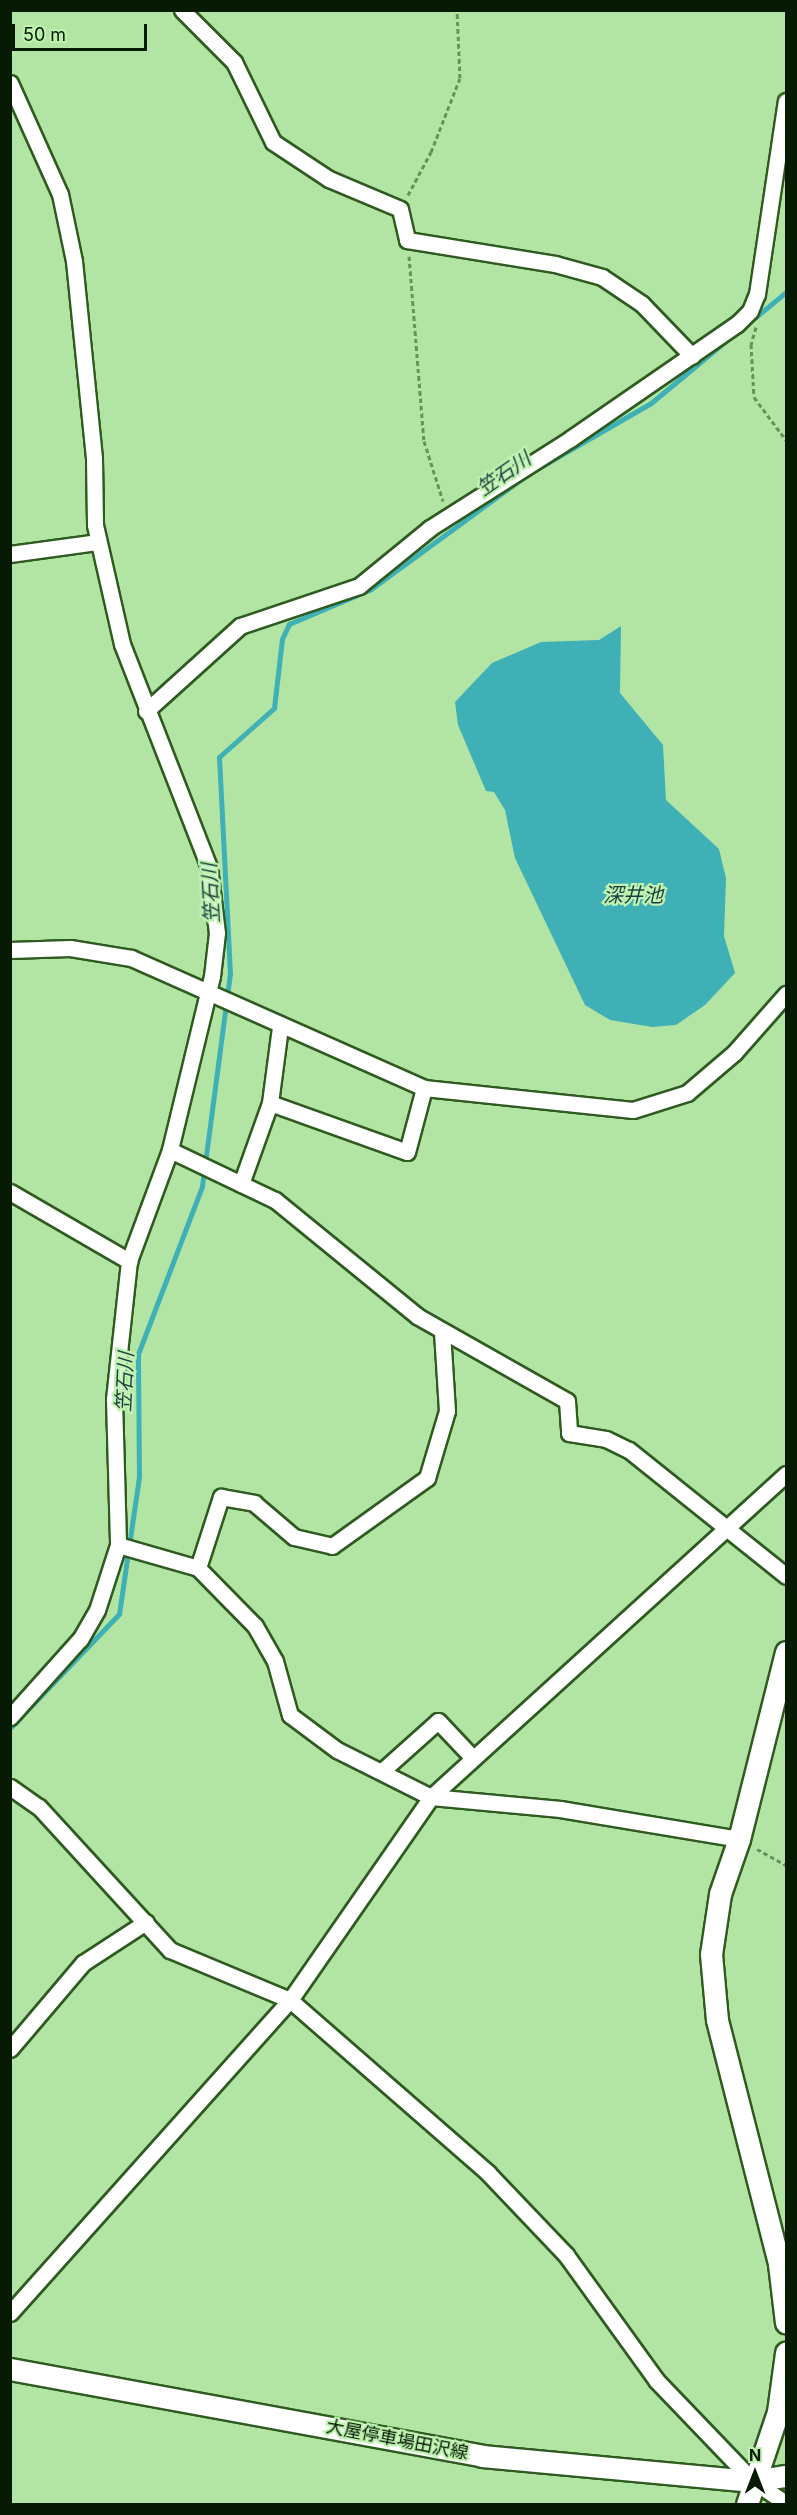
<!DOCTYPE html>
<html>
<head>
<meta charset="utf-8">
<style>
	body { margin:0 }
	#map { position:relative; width:797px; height:2515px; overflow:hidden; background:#b2e5a4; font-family:Inter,"Noto Sans JP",sans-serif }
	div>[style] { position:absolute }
	.water>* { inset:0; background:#3fb0b5 }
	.stream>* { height:5px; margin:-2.5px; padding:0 2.5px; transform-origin:2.5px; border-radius:2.5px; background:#3fb0b5 }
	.path>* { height:3px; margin-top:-1.5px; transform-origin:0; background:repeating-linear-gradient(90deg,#698f5f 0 4.5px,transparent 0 7.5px) }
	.roads { filter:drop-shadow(2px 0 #2e5b20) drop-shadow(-2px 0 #2e5b20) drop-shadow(0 2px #2e5b20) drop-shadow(0 -2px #2e5b20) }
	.street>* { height:15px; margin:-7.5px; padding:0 7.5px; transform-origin:7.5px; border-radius:7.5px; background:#fff }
	.secondary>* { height:21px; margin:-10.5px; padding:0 10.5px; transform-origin:10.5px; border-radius:10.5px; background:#fff }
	span { translate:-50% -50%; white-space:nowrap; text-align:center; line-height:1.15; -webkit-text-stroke:4.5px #bff3b1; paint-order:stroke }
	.street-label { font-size:18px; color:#071a03 }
	.water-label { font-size:20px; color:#1d3e3f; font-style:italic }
	.frame { position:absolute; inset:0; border:12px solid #071a03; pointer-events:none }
	.north { position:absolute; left:725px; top:2443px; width:60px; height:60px; -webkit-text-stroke:4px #bff3b1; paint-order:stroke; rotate:0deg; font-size:16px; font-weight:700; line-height:24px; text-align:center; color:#071a03 }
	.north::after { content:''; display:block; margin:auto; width:21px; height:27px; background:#071a03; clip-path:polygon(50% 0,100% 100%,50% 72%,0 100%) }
	.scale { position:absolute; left:12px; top:24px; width:135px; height:27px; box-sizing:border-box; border:3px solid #071a03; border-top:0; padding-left:8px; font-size:18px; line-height:21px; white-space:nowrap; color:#071a03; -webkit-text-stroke:4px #bff3b1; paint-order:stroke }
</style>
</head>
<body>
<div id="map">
	<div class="water">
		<i style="clip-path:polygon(621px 626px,620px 693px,663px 745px,666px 800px,719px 849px,726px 878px,724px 936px,735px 973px,705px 1005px,676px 1025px,652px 1027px,610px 1020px,585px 1005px,515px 858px,505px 810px,494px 792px,486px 791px,458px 725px,455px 702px,492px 663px,541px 642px,599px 640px)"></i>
	</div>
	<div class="stream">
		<i style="left:746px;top:325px;width:52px;rotate:-39.5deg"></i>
		<i style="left:10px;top:1728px;width:158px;rotate:-46.3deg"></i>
		<i style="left:119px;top:1614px;width:138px;rotate:-81.7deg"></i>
		<i style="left:139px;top:1477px;width:123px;rotate:-90.5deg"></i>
		<i style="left:138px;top:1354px;width:180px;rotate:-69.1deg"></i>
		<i style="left:202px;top:1186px;width:214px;rotate:-82.5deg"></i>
		<i style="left:230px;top:974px;width:217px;rotate:-92.9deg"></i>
		<i style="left:219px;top:757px;width:74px;rotate:-41.7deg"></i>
		<i style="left:274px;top:708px;width:69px;rotate:-83.4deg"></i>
		<i style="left:282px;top:639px;width:17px;rotate:-65deg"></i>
		<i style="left:289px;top:624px;width:89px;rotate:-23.1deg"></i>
		<i style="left:371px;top:589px;width:195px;rotate:-36.2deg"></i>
		<i style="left:528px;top:474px;width:142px;rotate:-30deg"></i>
		<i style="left:651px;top:403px;width:108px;rotate:-39.7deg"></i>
	</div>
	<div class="path">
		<i style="left:408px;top:195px;width:49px;rotate:-61.9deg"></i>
		<i style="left:431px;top:152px;width:79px;rotate:-68.6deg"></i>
		<i style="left:460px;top:78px;width:68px;rotate:-92.5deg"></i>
		<i style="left:409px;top:256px;width:186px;rotate:85.4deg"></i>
		<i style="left:424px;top:441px;width:63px;rotate:72.4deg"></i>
		<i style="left:756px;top:327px;width:18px;rotate:106deg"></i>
		<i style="left:751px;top:344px;width:53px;rotate:86.8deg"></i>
		<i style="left:754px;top:397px;width:54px;rotate:53.3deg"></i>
		<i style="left:757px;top:1849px;width:33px;rotate:29deg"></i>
	</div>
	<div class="roads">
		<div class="street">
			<i style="left:182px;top:10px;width:74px;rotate:45deg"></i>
			<i style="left:234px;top:62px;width:89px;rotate:64deg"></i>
			<i style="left:273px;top:142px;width:67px;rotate:33.5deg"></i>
			<i style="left:329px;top:179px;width:77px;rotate:22.9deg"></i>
			<i style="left:400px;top:209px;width:32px;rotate:77deg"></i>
			<i style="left:407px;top:240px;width:150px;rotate:9.2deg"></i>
			<i style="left:555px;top:264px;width:49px;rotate:15.5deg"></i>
			<i style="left:602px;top:277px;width:48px;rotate:34deg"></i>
			<i style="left:642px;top:304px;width:72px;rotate:46.1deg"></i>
			<i style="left:10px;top:83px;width:122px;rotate:65.8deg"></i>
			<i style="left:60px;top:194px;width:68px;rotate:78.2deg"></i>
			<i style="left:74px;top:261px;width:199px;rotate:84.2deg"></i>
			<i style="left:94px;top:459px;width:66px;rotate:89.1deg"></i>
			<i style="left:95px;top:525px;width:122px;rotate:77.2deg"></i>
			<i style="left:122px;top:644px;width:239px;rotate:68.7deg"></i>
			<i style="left:209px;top:867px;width:66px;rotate:83.1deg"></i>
			<i style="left:217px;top:933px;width:43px;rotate:96.6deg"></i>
			<i style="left:212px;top:976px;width:179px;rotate:103.6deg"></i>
			<i style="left:170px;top:1150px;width:118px;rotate:110.3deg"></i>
			<i style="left:129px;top:1261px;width:139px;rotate:96.2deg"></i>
			<i style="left:114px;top:1399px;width:146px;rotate:88.4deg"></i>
			<i style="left:118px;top:1545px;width:68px;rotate:107.9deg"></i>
			<i style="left:97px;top:1610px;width:34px;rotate:120deg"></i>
			<i style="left:80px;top:1639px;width:105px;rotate:131.9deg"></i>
			<i style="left:10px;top:554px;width:89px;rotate:-7.8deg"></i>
			<i style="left:146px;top:711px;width:127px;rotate:-42.1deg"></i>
			<i style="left:240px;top:626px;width:126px;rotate:-18.6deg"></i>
			<i style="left:359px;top:586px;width:92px;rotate:-39.2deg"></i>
			<i style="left:430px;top:528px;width:166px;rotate:-32.4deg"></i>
			<i style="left:570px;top:439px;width:203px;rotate:-34.6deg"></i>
			<i style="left:737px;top:324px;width:18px;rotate:-45deg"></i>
			<i style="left:750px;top:311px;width:18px;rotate:-68deg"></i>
			<i style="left:757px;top:294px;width:195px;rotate:-81.5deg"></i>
			<i style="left:10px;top:950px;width:60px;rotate:-1.9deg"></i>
			<i style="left:70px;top:948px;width:62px;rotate:9.3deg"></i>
			<i style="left:131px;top:958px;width:321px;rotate:23.9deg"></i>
			<i style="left:424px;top:1088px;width:210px;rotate:6deg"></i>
			<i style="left:633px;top:1110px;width:57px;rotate:-17.5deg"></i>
			<i style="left:687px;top:1093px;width:62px;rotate:-40.4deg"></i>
			<i style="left:734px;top:1053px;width:79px;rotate:-48.6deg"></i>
			<i style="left:270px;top:1103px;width:145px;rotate:19.7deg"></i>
			<i style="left:407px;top:1152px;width:66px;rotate:-75.1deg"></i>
			<i style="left:170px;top:1150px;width:116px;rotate:25.5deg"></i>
			<i style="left:275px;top:1200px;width:183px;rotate:39.2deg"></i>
			<i style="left:417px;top:1316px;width:172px;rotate:29.5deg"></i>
			<i style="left:567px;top:1401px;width:32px;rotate:86deg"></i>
			<i style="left:569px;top:1433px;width:37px;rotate:9deg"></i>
			<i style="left:606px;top:1439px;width:25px;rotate:26deg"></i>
			<i style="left:629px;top:1450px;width:201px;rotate:38.7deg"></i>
			<i style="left:241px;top:1184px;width:86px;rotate:-70.3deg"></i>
			<i style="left:270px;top:1103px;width:77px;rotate:-82.5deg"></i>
			<i style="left:10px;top:1192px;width:138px;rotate:30.1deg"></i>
			<i style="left:118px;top:1545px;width:83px;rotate:16deg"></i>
			<i style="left:198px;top:1568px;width:81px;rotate:45.5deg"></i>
			<i style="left:255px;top:1626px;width:40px;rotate:60.3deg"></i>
			<i style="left:275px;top:1661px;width:56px;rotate:74.5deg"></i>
			<i style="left:290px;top:1715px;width:59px;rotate:36.7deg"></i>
			<i style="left:337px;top:1750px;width:105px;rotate:26.6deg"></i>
			<i style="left:431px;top:1797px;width:130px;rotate:5.3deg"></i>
			<i style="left:560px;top:1809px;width:181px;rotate:9.5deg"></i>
			<i style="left:198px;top:1568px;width:75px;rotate:-72.1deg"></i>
			<i style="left:221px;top:1497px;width:34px;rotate:10deg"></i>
			<i style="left:254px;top:1503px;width:52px;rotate:40.4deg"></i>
			<i style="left:294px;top:1537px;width:39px;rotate:13deg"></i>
			<i style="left:332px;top:1546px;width:117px;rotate:-35.6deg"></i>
			<i style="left:427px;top:1478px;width:70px;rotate:-73.4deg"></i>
			<i style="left:447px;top:1411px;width:79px;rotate:-93.6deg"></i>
			<i style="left:382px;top:1771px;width:75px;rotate:-41.8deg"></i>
			<i style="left:438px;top:1721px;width:51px;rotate:46.6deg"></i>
			<i style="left:10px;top:1787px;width:35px;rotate:35deg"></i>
			<i style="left:39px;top:1807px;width:194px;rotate:47.5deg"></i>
			<i style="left:170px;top:1950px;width:130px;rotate:22.6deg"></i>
			<i style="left:290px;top:2000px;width:263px;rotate:41.1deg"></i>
			<i style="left:488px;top:2173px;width:113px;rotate:46.4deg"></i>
			<i style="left:566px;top:2255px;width:154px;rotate:54.2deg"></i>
			<i style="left:656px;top:2380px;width:140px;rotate:46.2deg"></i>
			<i style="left:753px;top:2481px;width:40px;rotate:34deg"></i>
			<i style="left:10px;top:2049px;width:113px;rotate:-49.7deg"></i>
			<i style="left:83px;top:1963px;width:75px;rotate:-33.1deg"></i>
			<i style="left:10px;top:2313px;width:420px;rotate:-48.2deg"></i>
			<i style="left:290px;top:2000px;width:247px;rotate:-55.2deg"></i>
			<i style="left:431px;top:1797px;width:480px;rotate:-42.3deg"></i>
		</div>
		<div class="secondary">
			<i style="left:786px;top:1652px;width:193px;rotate:104.1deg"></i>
			<i style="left:739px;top:1839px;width:58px;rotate:109.1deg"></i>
			<i style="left:720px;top:1894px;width:61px;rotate:98.5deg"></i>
			<i style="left:711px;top:1954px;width:66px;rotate:84.8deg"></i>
			<i style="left:717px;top:2020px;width:252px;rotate:75.7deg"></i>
			<i style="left:779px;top:2264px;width:59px;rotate:83.2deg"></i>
			<i style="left:10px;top:2369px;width:480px;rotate:10.4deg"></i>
			<i style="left:482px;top:2456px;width:272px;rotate:5.3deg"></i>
			<i style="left:753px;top:2481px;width:33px;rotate:-9deg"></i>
			<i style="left:747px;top:2504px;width:97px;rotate:-71.4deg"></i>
			<i style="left:778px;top:2412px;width:60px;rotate:-82.3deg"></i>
		</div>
	</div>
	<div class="street-label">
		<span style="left:397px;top:2440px;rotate:11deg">大屋停車場田沢線</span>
	</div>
	<div class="water-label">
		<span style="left:504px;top:474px;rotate:-35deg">笠石川</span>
		<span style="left:211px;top:893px;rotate:-93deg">笠石川</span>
		<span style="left:633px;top:895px">深井池</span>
		<span style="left:125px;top:1382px;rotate:-87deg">笠石川</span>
	</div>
	<div class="frame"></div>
	<div class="north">N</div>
	<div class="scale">50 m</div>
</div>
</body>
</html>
